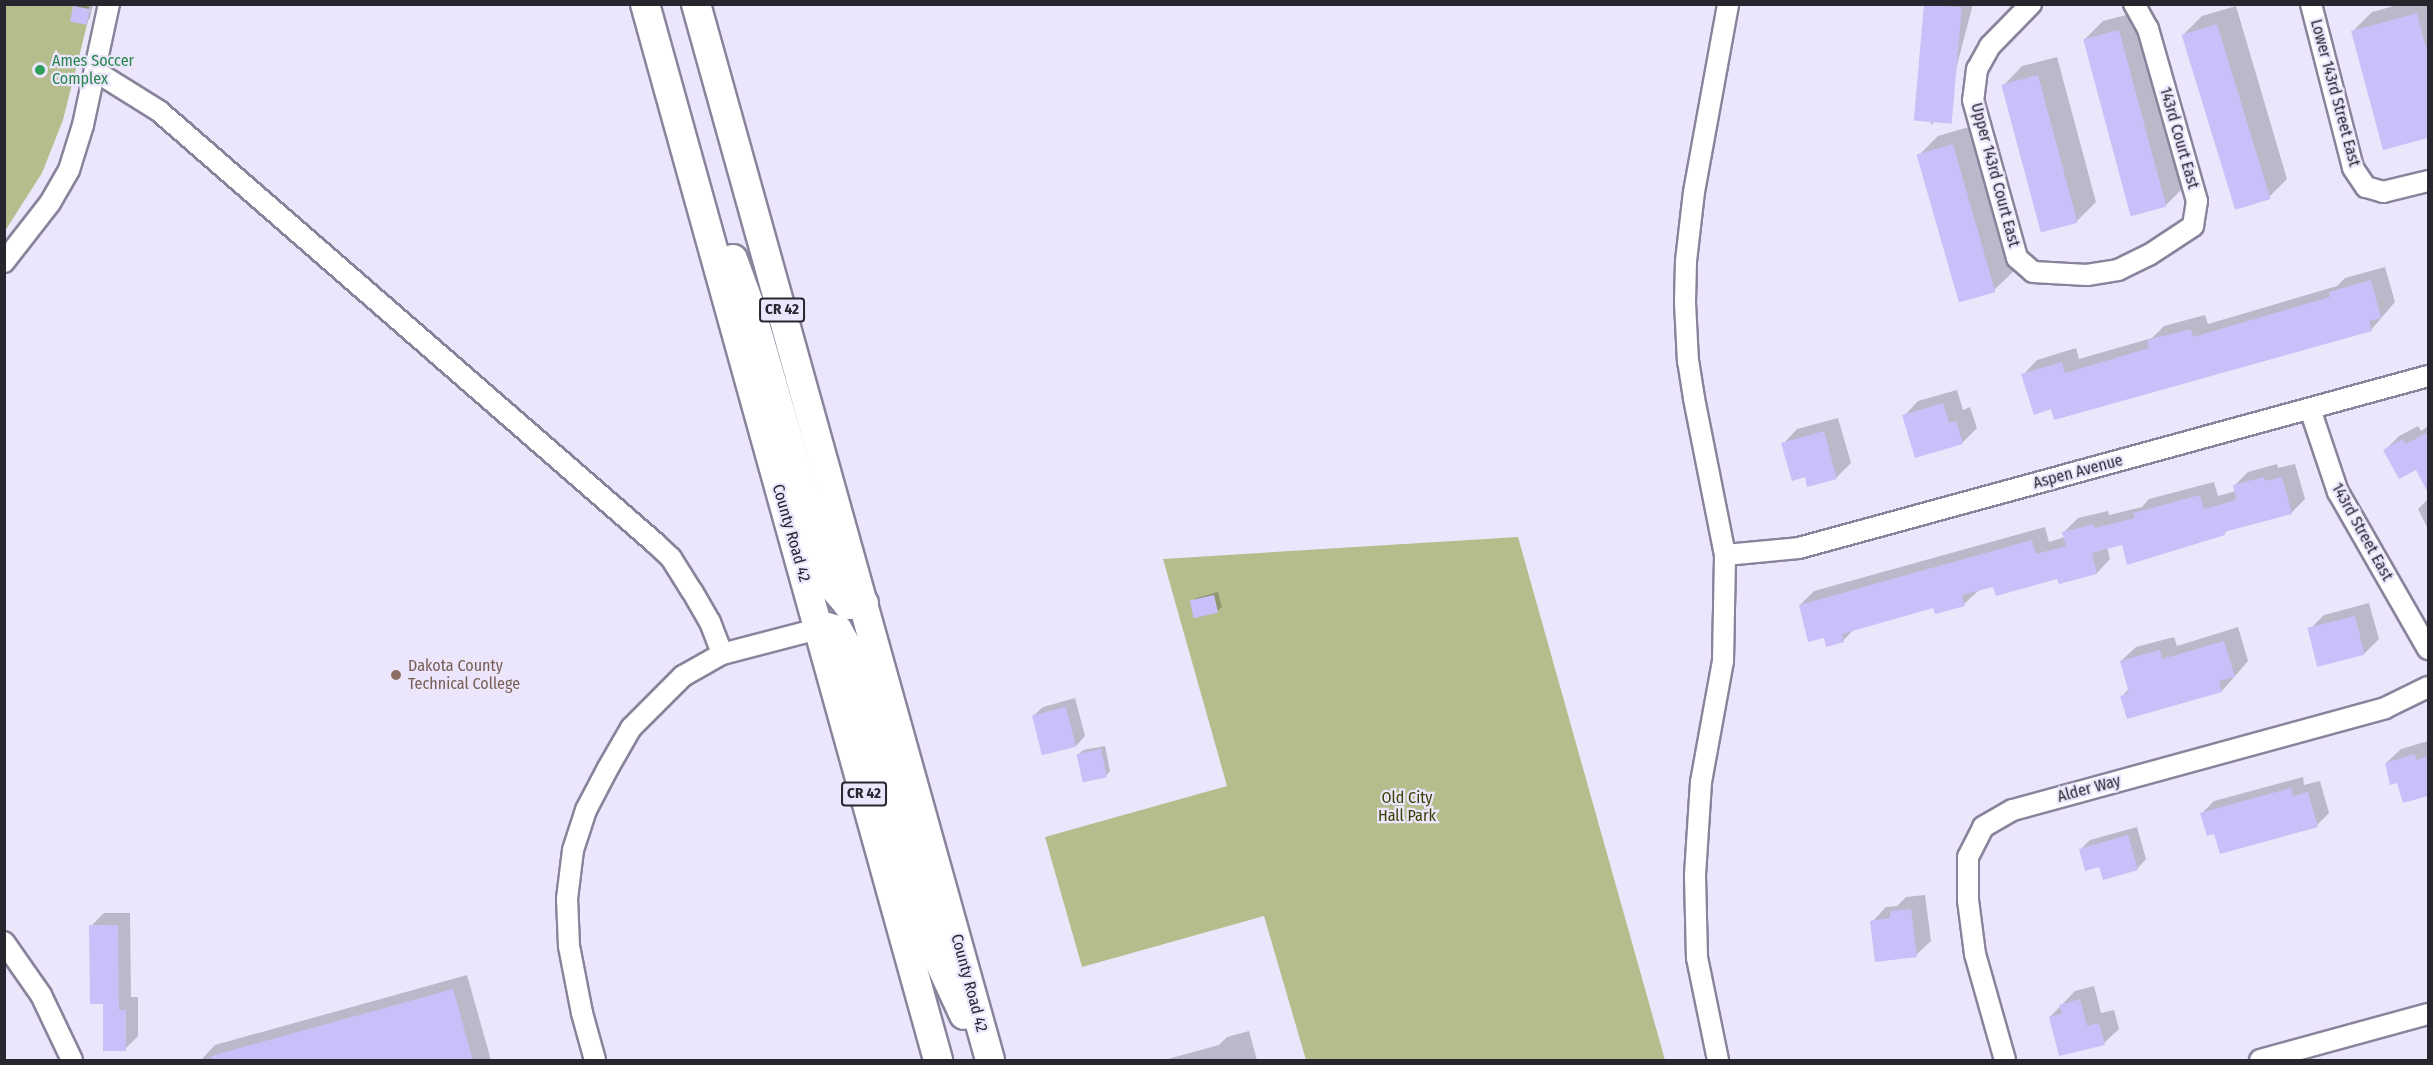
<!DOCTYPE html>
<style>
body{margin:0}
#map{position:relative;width:2433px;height:1065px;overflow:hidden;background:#ece6fc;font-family:"Fira Sans Condensed",sans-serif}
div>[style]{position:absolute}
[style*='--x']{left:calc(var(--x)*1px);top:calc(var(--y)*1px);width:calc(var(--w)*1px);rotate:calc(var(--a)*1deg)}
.green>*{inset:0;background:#b5bd8d}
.shadow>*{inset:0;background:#0003}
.building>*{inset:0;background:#cabff9;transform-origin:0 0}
.roads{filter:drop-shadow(2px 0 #8a839c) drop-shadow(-2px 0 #8a839c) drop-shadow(0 2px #8a839c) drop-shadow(0 -2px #8a839c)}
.minor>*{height:20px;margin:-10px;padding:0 10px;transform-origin:10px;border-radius:10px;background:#fff}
.highway>*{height:28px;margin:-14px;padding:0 14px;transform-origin:14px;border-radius:14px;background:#fff}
.dots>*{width:16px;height:16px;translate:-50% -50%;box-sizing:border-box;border:3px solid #ece6fc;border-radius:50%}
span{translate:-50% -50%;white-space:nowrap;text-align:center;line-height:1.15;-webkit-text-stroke:4.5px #ece6fc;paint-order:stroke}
.shield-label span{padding:2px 4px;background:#ece6fc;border:2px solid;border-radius:4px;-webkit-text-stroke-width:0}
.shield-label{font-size:15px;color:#28252f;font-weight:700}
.leisure-label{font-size:16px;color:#27864d}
.left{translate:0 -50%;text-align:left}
.street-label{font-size:16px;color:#28252f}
.education-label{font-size:16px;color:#785e54}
.park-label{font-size:16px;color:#3a4003}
.frame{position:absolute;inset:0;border:6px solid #28252f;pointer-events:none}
</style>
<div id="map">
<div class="green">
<i style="clip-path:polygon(5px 5px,89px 5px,88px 21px,63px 120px,42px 173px,5px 231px)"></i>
<i style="clip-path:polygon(1518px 537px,1665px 1060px,1306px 1060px,1264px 916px,1082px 967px,1045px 837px,1227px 786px,1163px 559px)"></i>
</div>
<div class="shadow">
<i style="clip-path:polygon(77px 4px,93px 5px,90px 18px,86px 23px,75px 7px)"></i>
<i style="clip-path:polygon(1925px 4px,1973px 4px,1945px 111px,1931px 125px)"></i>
<i style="clip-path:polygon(2401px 4px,2428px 4px,2428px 136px,2384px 148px,2353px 31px,2372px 12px)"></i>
<i style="clip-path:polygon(2236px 6px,2287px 179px,2268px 198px,2183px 35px,2202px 16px)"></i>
<i style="clip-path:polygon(2138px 12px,2185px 186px,2165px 206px,2084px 40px,2103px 21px)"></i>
<i style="clip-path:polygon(2057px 57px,2096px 202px,2077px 221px,2003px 86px,2022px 66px)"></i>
<i style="clip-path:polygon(1972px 126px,2014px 271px,1994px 290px,1919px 155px,1938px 136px)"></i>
<i style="clip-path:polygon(2385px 267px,2395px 302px,2371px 330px,2052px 408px,2023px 375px,2037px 360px,2076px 348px,2079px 359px,2152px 338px,2164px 326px,2205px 315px,2208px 324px,2337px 286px,2345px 278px)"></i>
<i style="clip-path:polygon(1957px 390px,1963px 410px,1970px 407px,1977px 428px,1962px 443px,1904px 416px,1918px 401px)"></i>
<i style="clip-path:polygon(1838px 418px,1851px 463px,1836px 478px,1806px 475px,1783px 444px,1797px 429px)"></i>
<i style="clip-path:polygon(2418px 426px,2421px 431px,2428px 426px,2428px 490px,2416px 468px,2384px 451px,2399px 436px)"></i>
<i style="clip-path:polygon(2277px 464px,2278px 468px,2295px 464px,2305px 499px,2291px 513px,2228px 529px,2224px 534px,2123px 543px,2107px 547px,2110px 559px,2097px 573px,1994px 585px,1978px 591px,1964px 604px,1934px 607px,1855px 628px,1843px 641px,1825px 636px,1800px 605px,1814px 591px,2045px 527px,2049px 542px,2065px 537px,2064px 532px,2078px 518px,2108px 511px,2109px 515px,2142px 507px,2149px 499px,2214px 482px,2218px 496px,2236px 491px,2234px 486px,2248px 472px)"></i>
<i style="clip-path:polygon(2428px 499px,2428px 529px,2418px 509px)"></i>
<i style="clip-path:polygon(1218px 592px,1222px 607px,1217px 611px,1191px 602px,1196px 598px)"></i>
<i style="clip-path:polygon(2369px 603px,2379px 639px,2365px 653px,2320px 666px,2310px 629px,2324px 615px)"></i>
<i style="clip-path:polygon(2238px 627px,2248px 661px,2222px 691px,2128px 717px,2122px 696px,2129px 689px,2121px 661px,2136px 647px,2174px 637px,2177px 646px)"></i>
<i style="clip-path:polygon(1075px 698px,1085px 736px,1076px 746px,1033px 716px,1043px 707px)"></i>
<i style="clip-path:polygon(2428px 741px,2428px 794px,2404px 801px,2398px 782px,2386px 763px,2401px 749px)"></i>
<i style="clip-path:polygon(1105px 746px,1110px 771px,1106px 776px,1078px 755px,1083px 750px)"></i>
<i style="clip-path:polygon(2303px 777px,2304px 785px,2320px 781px,2329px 813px,2317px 825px,2215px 832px,2202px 813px,2214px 801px)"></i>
<i style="clip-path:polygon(2137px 827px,2146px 859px,2137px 869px,2100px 865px,2080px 850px,2090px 840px)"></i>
<i style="clip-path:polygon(1925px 895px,1931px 941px,1916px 955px,1872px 922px,1886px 907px,1897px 906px,1906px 897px)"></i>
<i style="clip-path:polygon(104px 913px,130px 913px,131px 997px,138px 997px,138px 1036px,125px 1049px,91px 926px)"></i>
<i style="clip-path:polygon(467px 975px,491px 1060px,201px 1060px,215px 1045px)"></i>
<i style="clip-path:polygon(2094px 986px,2101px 1013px,2114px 1010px,2119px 1029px,2104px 1043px,2050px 1017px,2075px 991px)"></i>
<i style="clip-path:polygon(1249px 1031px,1257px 1060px,1164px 1060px,1219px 1045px,1227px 1037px)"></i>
</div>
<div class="building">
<i style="left:1924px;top:4px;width:38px;height:117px;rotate:5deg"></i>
<i style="left:73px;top:6px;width:17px;height:16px;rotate:10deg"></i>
<i style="clip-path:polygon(2417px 13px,2428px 56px,2428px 138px,2383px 150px,2351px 31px)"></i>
<i style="left:2217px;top:24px;width:183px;height:37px;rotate:73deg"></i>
<i style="left:2119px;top:30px;width:183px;height:37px;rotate:75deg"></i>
<i style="left:2038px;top:75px;width:153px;height:38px;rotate:75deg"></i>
<i style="left:1953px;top:144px;width:154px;height:38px;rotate:74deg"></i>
<i style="clip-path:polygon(2371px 280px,2381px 318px,2369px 321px,2372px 331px,2054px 420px,2051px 409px,2034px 415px,2021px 374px,2062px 362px,2065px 373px,2149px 348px,2147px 340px,2191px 329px,2193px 337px,2330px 297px,2329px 292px)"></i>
<i style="clip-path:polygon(1943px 403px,1949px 423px,1956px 421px,1963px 444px,1915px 458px,1902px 415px)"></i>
<i style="clip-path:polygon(1824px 431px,1837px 479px,1807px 487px,1805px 477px,1792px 481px,1781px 443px)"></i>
<i style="clip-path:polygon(2428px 432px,2428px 493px,2416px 470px,2399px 479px,2383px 450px,2403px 439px,2406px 444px)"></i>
<i style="clip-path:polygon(2264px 477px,2265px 481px,2282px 477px,2292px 514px,2224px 532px,2225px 535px,2127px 565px,2122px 545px,2092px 553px,2097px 574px,2059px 584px,2057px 579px,1996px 596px,1993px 587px,1962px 595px,1965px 606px,1935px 614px,1933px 608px,1842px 634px,1844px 642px,1826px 647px,1824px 638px,1808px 642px,1799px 605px,2032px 540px,2036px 554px,2066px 546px,2062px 532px,2094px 524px,2095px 528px,2135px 518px,2133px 513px,2200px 495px,2204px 509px,2236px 500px,2233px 485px)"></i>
<i style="left:1214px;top:595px;width:18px;height:25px;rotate:77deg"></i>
<i style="left:2355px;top:616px;width:40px;height:49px;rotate:76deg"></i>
<i style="clip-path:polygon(2224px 641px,2235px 677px,2219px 681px,2222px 692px,2127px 719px,2120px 696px,2129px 693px,2120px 661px,2160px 650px,2162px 659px)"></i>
<i style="left:1066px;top:707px;width:41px;height:35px;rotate:76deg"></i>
<i style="left:1101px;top:749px;width:29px;height:25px;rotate:78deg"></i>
<i style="clip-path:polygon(2415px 754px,2416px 760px,2428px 756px,2428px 796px,2403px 803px,2397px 783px,2390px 785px,2385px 763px)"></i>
<i style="clip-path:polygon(2291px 788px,2293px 796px,2308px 792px,2318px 827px,2220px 854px,2214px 834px,2207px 836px,2200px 813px)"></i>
<i style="clip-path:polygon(2128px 835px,2138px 870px,2103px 880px,2099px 867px,2085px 871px,2079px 849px)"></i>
<i style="clip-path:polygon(1911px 909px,1917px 957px,1875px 962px,1870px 921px,1890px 918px,1890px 911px)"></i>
<i style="clip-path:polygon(89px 925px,118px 925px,119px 1010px,126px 1010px,126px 1051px,103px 1051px,103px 1004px,90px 1004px)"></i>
<i style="clip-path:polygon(453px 989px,473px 1060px,212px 1060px,211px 1056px)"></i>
<i style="clip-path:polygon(2080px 999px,2087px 1026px,2099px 1023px,2105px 1045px,2059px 1056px,2049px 1017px,2062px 1013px,2059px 1005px)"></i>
</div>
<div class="roads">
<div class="minor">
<i style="--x:2031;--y:4;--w:59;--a:134.3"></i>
<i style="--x:1990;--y:46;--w:26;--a:119"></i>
<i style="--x:1977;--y:69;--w:31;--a:97"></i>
<i style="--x:1973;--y:100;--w:164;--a:74.4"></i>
<i style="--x:2017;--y:258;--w:21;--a:41"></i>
<i style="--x:2033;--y:272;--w:54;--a:3.2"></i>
<i style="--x:2087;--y:275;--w:31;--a:-9"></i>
<i style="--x:2118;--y:270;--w:34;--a:-26"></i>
<i style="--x:2149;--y:255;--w:53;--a:-33.4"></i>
<i style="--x:2193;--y:226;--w:25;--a:-81"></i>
<i style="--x:2197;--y:201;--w:179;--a:-105.9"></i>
<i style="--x:2148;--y:29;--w:29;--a:-119"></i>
<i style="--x:2311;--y:4;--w:169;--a:75.6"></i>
<i style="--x:2353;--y:168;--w:23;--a:56"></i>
<i style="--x:2366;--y:187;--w:18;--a:16"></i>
<i style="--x:2383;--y:192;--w:46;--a:-13.7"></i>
<i style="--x:95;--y:71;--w:75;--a:32"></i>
<i style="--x:159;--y:111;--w:658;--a:41.05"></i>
<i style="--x:655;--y:543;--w:22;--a:43"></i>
<i style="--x:671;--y:558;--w:39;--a:58"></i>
<i style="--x:692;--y:591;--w:36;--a:60"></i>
<i style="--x:710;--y:622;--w:34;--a:69"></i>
<i style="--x:4;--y:262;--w:75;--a:-52.1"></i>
<i style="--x:50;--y:203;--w:38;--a:-60"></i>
<i style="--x:69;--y:170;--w:47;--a:-72.7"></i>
<i style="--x:83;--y:125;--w:124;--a:-77.9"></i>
<i style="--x:2310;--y:409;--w:88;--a:71.4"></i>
<i style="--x:2338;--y:492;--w:181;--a:60.2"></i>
<i style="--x:1725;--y:555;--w:74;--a:-5.4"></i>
<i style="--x:1799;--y:548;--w:652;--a:-15.29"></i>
<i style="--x:4;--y:942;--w:65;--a:55.1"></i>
<i style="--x:41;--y:995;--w:72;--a:64.5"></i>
<i style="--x:595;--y:1060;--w:49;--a:-105.5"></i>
<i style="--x:582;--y:1013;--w:68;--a:-101"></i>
<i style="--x:569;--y:946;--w:47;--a:-92.4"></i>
<i style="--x:567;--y:899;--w:49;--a:-83"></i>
<i style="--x:573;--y:850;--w:42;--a:-72"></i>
<i style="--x:586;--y:810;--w:47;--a:-62.4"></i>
<i style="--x:608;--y:768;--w:46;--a:-60.1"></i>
<i style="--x:631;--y:728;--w:74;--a:-45"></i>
<i style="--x:683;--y:676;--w:45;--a:-29.4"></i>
<i style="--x:722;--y:654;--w:99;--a:-14.6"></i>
<i style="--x:1718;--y:1060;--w:104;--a:-101.6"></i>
<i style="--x:1697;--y:958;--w:83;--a:-91.4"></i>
<i style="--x:1695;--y:875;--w:93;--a:-86.3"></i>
<i style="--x:1701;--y:782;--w:123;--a:-79.7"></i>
<i style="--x:1723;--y:661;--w:106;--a:-88.9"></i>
<i style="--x:1725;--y:555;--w:160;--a:-101.2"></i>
<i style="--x:1694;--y:398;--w:36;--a:-99"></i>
<i style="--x:1688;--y:362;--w:60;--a:-92.9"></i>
<i style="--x:1685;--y:302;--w:41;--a:-88.6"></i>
<i style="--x:1686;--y:261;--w:69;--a:-83.4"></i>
<i style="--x:1694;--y:192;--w:191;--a:-79.7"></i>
<i style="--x:2005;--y:1060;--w:110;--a:-105.8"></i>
<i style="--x:1975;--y:954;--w:54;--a:-97.4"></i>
<i style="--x:1968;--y:900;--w:43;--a:-90"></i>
<i style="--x:1968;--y:857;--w:34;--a:-63"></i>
<i style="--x:1983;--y:827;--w:34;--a:-30"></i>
<i style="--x:2013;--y:810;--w:386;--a:-15.3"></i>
<i style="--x:2385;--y:708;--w:48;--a:-26"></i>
<i style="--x:2260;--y:1060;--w:174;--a:-15.3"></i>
</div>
<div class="highway">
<i style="--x:645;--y:4;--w:1096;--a:74.49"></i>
<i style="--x:696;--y:4;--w:1096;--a:74.44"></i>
<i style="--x:733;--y:259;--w:47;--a:70"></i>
<i style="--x:749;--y:303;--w:277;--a:73.9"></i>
<i style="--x:826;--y:569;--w:19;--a:69"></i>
<i style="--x:833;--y:587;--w:23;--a:50"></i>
<i style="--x:848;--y:605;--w:16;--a:-7"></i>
<i style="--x:818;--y:629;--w:9;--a:-13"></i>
<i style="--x:827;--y:627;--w:11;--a:15"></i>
<i style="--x:838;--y:630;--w:18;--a:61"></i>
<i style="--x:847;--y:646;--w:322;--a:73.9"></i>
<i style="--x:936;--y:955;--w:66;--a:65"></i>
</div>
</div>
<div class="dots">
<i style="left:40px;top:70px;background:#2e9e5b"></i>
<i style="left:396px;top:675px;background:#8d6e63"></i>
</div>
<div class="shield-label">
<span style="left:782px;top:310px">CR 42</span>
<span style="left:864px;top:794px">CR 42</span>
</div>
<div class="leisure-label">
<span class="left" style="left:52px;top:70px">Ames Soccer<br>Complex</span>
</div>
<div class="street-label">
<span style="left:2335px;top:93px;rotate:75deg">Lower 143rd Street East</span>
<span style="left:2179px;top:138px;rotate:74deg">143rd Court East</span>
<span style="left:1995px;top:175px;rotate:75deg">Upper 143rd Court East</span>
<span style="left:2078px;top:472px;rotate:-15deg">Aspen Avenue</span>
<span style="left:2362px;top:532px;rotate:61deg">143rd Street East</span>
<span style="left:791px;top:533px;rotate:74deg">County Road 42</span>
<span style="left:2089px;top:789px;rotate:-15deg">Alder Way</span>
<span style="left:969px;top:983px;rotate:75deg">County Road 42</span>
</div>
<div class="education-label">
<span class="left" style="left:408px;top:675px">Dakota County<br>Technical College</span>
</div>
<div class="park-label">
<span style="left:1407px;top:807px">Old City<br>Hall Park</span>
</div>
<div class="frame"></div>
</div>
